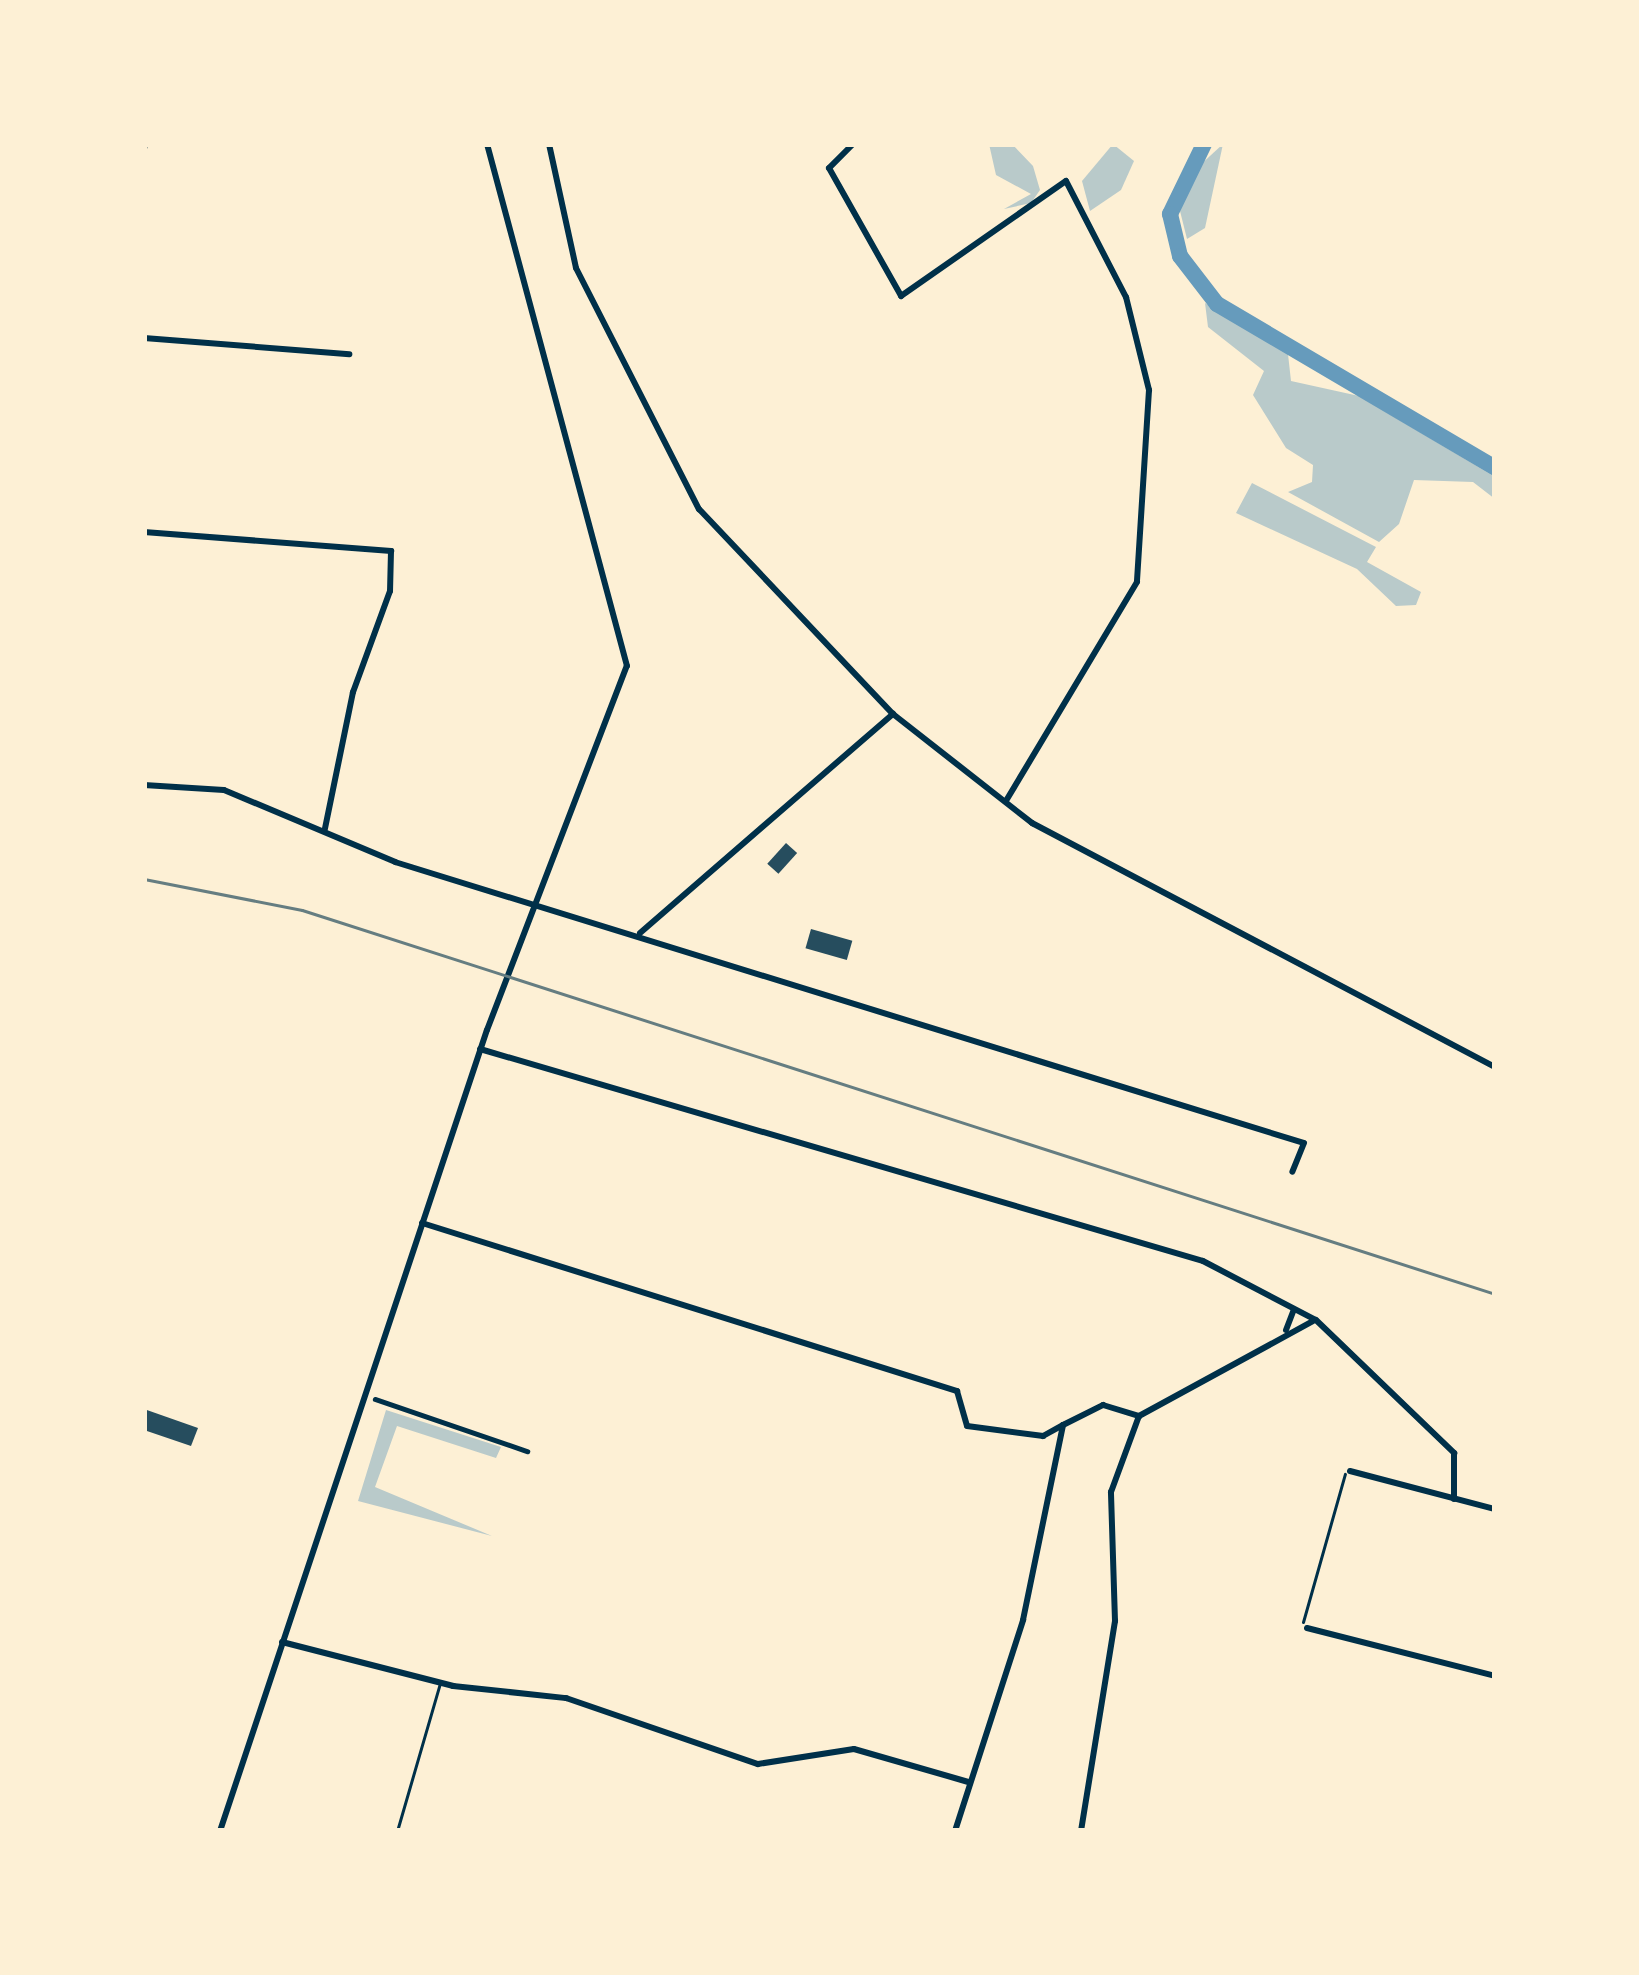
<!DOCTYPE html>
<style>
body{margin:0}
#map{position:relative;width:1639px;height:1975px;overflow:hidden;background:#fdf0d5;font-family:"Alegreya Sans",sans-serif}
div>[style]{position:absolute}
[style*='--x']{left:calc(var(--x)*1px);top:calc(var(--y)*1px);width:calc(var(--w)*1px);rotate:calc(var(--a)*1deg)}
.green>*{inset:0;background:#b9caca}
.river>*{height:16px;margin:-8px;padding:0 8px;transform-origin:8px;border-radius:8px;background:#669bbc}
.building>*{inset:0;background:#264d5e;transform-origin:0 0}
.path>*{height:3px;margin:-1.5px;padding:0 1.5px;transform-origin:1.5px;border-radius:1.5px;background:#003049}
.service>*{height:3px;margin:-1.5px;padding:0 1.5px;transform-origin:1.5px;border-radius:1.5px;background:#003049}
.pedestrian>*{height:4.5px;margin:-2.25px;padding:0 2.25px;transform-origin:2.25px;border-radius:2.25px;background:#003049}
.minor>*{height:6px;margin:-3px;padding:0 3px;transform-origin:3px;border-radius:3px;background:#003049}
.rail>*{height:3px;margin:-1.5px;padding:0 1.5px;transform-origin:1.5px;border-radius:1.5px;background:#657d81}
span{translate:-50% -50%;white-space:nowrap;text-align:center;line-height:1.15;-webkit-text-stroke:10px #fdf0d5;paint-order:stroke}
.frame{position:absolute;inset:0;border:147px solid #fdf0d5;pointer-events:none}
</style>
<div id="map">
<div class="green">
<i style="clip-path:polygon(989px 144px,1012px 144px,1033px 166px,1040px 190px,1031px 203px,1004px 209px,1031px 194px,996px 175px)"></i>
<i style="clip-path:polygon(1113px 144px,1134px 161px,1121px 190px,1090px 211px,1082px 181px)"></i>
<i style="clip-path:polygon(1223px 144px,1205px 228px,1187px 239px,1180px 211px,1198px 167px)"></i>
<i style="clip-path:polygon(1205px 303px,1288px 354px,1291px 381px,1359px 396px,1495px 477px,1495px 499px,1473px 482px,1414px 480px,1399px 524px,1379px 542px,1288px 492px,1312px 482px,1313px 465px,1286px 448px,1253px 395px,1264px 371px,1208px 327px)"></i>
<i style="clip-path:polygon(1252px 483px,1376px 547px,1367px 562px,1421px 592px,1416px 605px,1396px 606px,1357px 569px,1236px 513px)"></i>
<i style="clip-path:polygon(386px 1410px,501px 1447px,496px 1458px,397px 1426px,375px 1487px,492px 1536px,358px 1501px)"></i>
</div>
<div class="river">
<i style="--x:1204;--y:144;--w:78;--a:115.9"></i>
<i style="--x:1170;--y:214;--w:43;--a:76.6"></i>
<i style="--x:1180;--y:256;--w:61;--a:52.4"></i>
<i style="--x:1217;--y:304;--w:323;--a:30.5"></i>
</div>
<div class="building">
<i style="left:786px;top:843px;width:15px;height:28px;rotate:42deg"></i>
<i style="left:811px;top:929px;width:43px;height:20px;rotate:16deg"></i>
<i style="clip-path:polygon(144px 1409px,198px 1428px,191px 1446px,144px 1430px)"></i>
</div>
<div class="path">
<i style="--x:1303;--y:1622;--w:154;--a:-74.2"></i>
</div>
<div class="service">
<i style="--x:397;--y:1831;--w:154;--a:-73.8"></i>
</div>
<div class="pedestrian">
<i style="--x:375;--y:1399;--w:161;--a:18.9"></i>
</div>
<div class="minor">
<i style="--x:549;--y:144;--w:127;--a:77.7"></i>
<i style="--x:576;--y:268;--w:271;--a:63"></i>
<i style="--x:699;--y:509;--w:282;--a:46.6"></i>
<i style="--x:893;--y:714;--w:177;--a:38.1"></i>
<i style="--x:1032;--y:823;--w:523;--a:27.79"></i>
<i style="--x:853;--y:144;--w:34;--a:135"></i>
<i style="--x:829;--y:168;--w:147;--a:60.6"></i>
<i style="--x:901;--y:296;--w:201;--a:-34.9"></i>
<i style="--x:1066;--y:181;--w:131;--a:62.7"></i>
<i style="--x:1126;--y:297;--w:96;--a:76.1"></i>
<i style="--x:1149;--y:390;--w:192;--a:93.6"></i>
<i style="--x:1137;--y:582;--w:255;--a:120.9"></i>
<i style="--x:144;--y:149;--w:5;--a:-79"></i>
<i style="--x:144;--y:338;--w:206;--a:4.5"></i>
<i style="--x:144;--y:532;--w:248;--a:4.4"></i>
<i style="--x:391;--y:551;--w:40;--a:91.4"></i>
<i style="--x:390;--y:591;--w:108;--a:110.1"></i>
<i style="--x:353;--y:692;--w:140;--a:101.6"></i>
<i style="--x:144;--y:785;--w:80;--a:3.6"></i>
<i style="--x:224;--y:790;--w:186;--a:22.8"></i>
<i style="--x:395;--y:862;--w:951;--a:17.18"></i>
<i style="--x:1304;--y:1143;--w:31;--a:112"></i>
<i style="--x:640;--y:933;--w:335;--a:-40.9"></i>
<i style="--x:480;--y:1049;--w:753;--a:16.34"></i>
<i style="--x:1203;--y:1261;--w:127;--a:27.6"></i>
<i style="--x:1316;--y:1320;--w:192;--a:43.9"></i>
<i style="--x:1454;--y:1453;--w:46;--a:90"></i>
<i style="--x:422;--y:1223;--w:561;--a:17.43"></i>
<i style="--x:957;--y:1391;--w:36;--a:74"></i>
<i style="--x:967;--y:1426;--w:77;--a:7.5"></i>
<i style="--x:1043;--y:1436;--w:23;--a:-29"></i>
<i style="--x:1286;--y:1330;--w:22;--a:-69"></i>
<i style="--x:1350;--y:1471;--w:150;--a:14.7"></i>
<i style="--x:1307;--y:1628;--w:194;--a:14.3"></i>
<i style="--x:282;--y:1642;--w:177;--a:14.4"></i>
<i style="--x:453;--y:1686;--w:114;--a:6.1"></i>
<i style="--x:566;--y:1698;--w:203;--a:19"></i>
<i style="--x:758;--y:1764;--w:97;--a:-8.9"></i>
<i style="--x:854;--y:1749;--w:119;--a:16.1"></i>
<i style="--x:220;--y:1831;--w:844;--a:-71.57"></i>
<i style="--x:487;--y:1030;--w:390;--a:-69"></i>
<i style="--x:627;--y:666;--w:540;--a:-105.01"></i>
<i style="--x:955;--y:1831;--w:222;--a:-72.1"></i>
<i style="--x:1023;--y:1620;--w:199;--a:-78.4"></i>
<i style="--x:1063;--y:1425;--w:45;--a:-26.6"></i>
<i style="--x:1103;--y:1405;--w:38;--a:17"></i>
<i style="--x:1081;--y:1831;--w:213;--a:-80.8"></i>
<i style="--x:1115;--y:1621;--w:129;--a:-91.8"></i>
<i style="--x:1111;--y:1492;--w:81;--a:-69.8"></i>
<i style="--x:1139;--y:1416;--w:198;--a:-28.6"></i>
</div>
<div class="rail">
<i style="--x:144;--y:879;--w:161;--a:11.1"></i>
<i style="--x:302;--y:910;--w:1253;--a:17.84"></i>
</div>
<div class="frame"></div>
</div>
